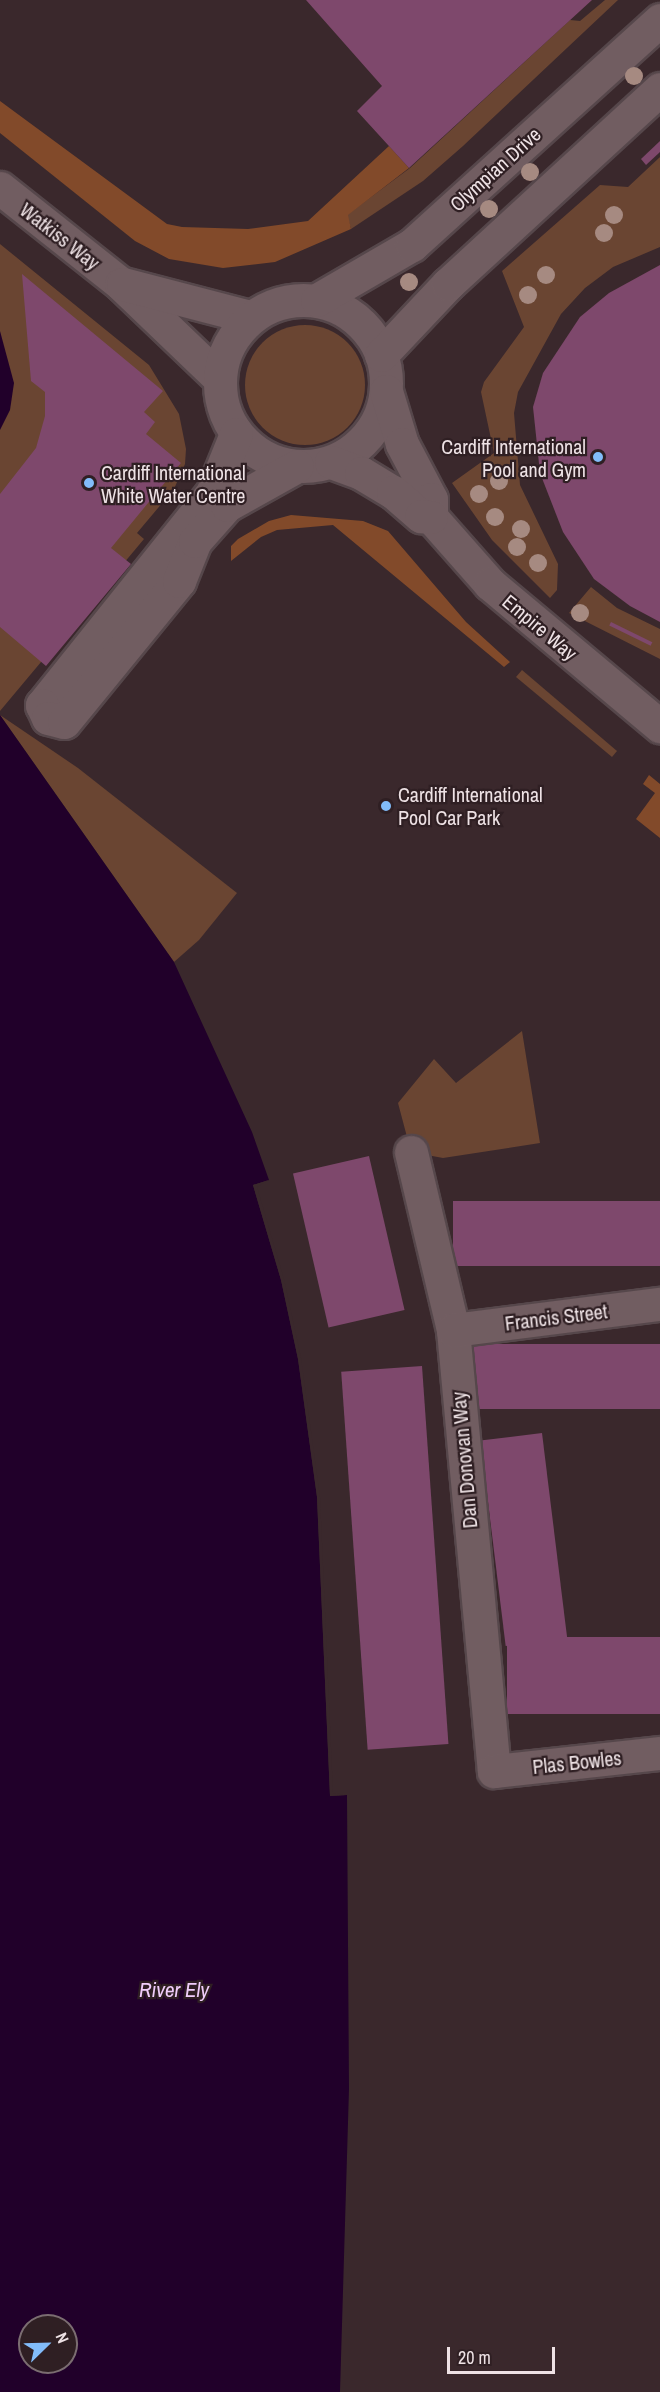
<!DOCTYPE html>
<style>
body{margin:0}
#map{position:relative;width:660px;height:2392px;overflow:hidden;background:#3a282c;font-family:"Archivo Narrow",sans-serif}
div>[style]{position:absolute}
[style*='--x']{left:calc(var(--x)*1px);top:calc(var(--y)*1px);width:calc(var(--w)*1px);rotate:calc(var(--a)*1deg)}
.green>*{inset:0;background:#6a4532}
.round{border-radius:50%}
.forest>*{inset:0;background:#824a2a}
.water>*{inset:0;background:#21002a}
.pier>*{inset:0;background:#3a282c}
.building>*{inset:0;background:#7e486c;transform-origin:0 0}
.roads{filter:drop-shadow(2px 0 #56474b) drop-shadow(-2px 0 #56474b) drop-shadow(0 2px #56474b) drop-shadow(0 -2px #56474b)}
.minor>*{height:33px;margin:-16.5px;padding:0 16.5px;transform-origin:16.5px;border-radius:16.5px;background:#715d61}
.minor>.ring{margin:-16.5px;padding:0;box-sizing:content-box;background:none;border:33px solid #715d61;border-radius:50%}
.trees>*{width:18px;height:18px;margin:-9px;border-radius:50%;background:#a68a81}
.dots>*{width:16px;height:16px;translate:-50% -50%;box-sizing:border-box;border:3px solid #2f1f23;border-radius:50%}
span{translate:-50% -50%;white-space:nowrap;text-align:center;line-height:1.15;-webkit-text-stroke:4.5px #2f1f23;paint-order:stroke}
.street-label{font-size:20px;color:#eee2e5}
.poi-label{font-size:20px;color:#eee2e5}
.right{translate:-100% -50%;text-align:right}
.left{translate:0 -50%;text-align:left}
.water-label{font-size:21px;color:#f0cdfa;font-style:italic}
.north{position:absolute;left:18px;top:2314px;width:60px;height:60px;box-sizing:border-box;background:#2f1f23;border:2px solid #7b6d71;border-radius:50%;rotate:67deg;font-size:16px;font-weight:700;line-height:24px;text-align:center;color:#eee2e5}
.north::after{content:'';display:block;margin:auto;width:21px;height:27px;background:#82bcfa;clip-path:polygon(50% 0,100% 100%,50% 72%,0 100%)}
.scale{position:absolute;left:447px;top:2347px;width:108px;height:27px;box-sizing:border-box;border:3px solid #eee2e5;border-top:0;padding-left:8px;font-size:18px;line-height:21px;white-space:nowrap;color:#eee2e5;-webkit-text-stroke:4px #2f1f23;paint-order:stroke}
</style>
<div id="map">
<div class="green">
<i style="clip-path:polygon(605px 0,618px 0,463px 146px,423px 181px,351px 229px,347px 215px,410px 168px,570px 20px,580px 21px)"></i>
<i style="clip-path:polygon(660px 157px,660px 247px,613px 267px,585px 288px,561px 314px,518px 392px,514px 413px,520px 485px,558px 564px,557px 590px,550px 598px,492px 540px,452px 483px,494px 453px,481px 392px,484px 382px,524px 327px,502px 271px,600px 185px,628px 187px)"></i>
<i style="clip-path:polygon(0 244px,149px 365px,179px 414px,186px 449px,185px 464px,174px 489px,137px 533px,144px 539px,0 711px)"></i>
<i class="round" style="left:245px;top:325px;width:120px;height:120px"></i>
<i style="clip-path:polygon(591px 587px,617px 608px,660px 629px,660px 659px,569px 613px)"></i>
<i style="clip-path:polygon(522px 670px,617px 751px,612px 757px,516px 677px)"></i>
<i style="clip-path:polygon(0 715px,78px 768px,237px 893px,199px 940px,174px 962px)"></i>
<i style="clip-path:polygon(522px 1031px,540px 1143px,443px 1158px,411px 1152px,398px 1103px,434px 1059px,456px 1083px)"></i>
</div>
<div class="forest">
<i style="clip-path:polygon(0 101px,167px 224px,182px 227px,248px 229px,308px 221px,389px 146px,409px 168px,348px 215px,351px 229px,275px 262px,223px 268px,169px 259px,135px 241px,0 133px)"></i>
<i style="clip-path:polygon(291px 515px,363px 521px,388px 531px,466px 622px,510px 662px,504px 667px,333px 525px,277px 530px,261px 537px,231px 561px,231px 546px,238px 539px,269px 521px)"></i>
<i style="clip-path:polygon(649px 775px,660px 784px,660px 838px,636px 819px,655px 793px,643px 784px)"></i>
</div>
<div class="water">
<i style="clip-path:polygon(0 331px,14px 383px,10px 410px,0 430px)"></i>
<i style="clip-path:polygon(evenodd,0 715px,174px 962px,252px 1132px,269px 1180px,253px 1185px,281px 1280px,298px 1359px,317px 1497px,330px 1796px,347px 1795px,349px 2089px,340px 2392px,0 2392px,0 715px,30px 2326px,66px 2326px,66px 2362px,30px 2362px,30px 2326px)"></i>
</div>
<div class="pier">
<i style="clip-path:polygon(269px 1180px,257px 1187px,284px 1279px,301px 1358px,320px 1497px,333px 1793px,347px 1795px,330px 1796px,317px 1497px,298px 1359px,281px 1280px,253px 1185px)"></i>
</div>
<div class="building">
<i style="clip-path:polygon(306px 0,592px 0,409px 168px,357px 111px,382px 86px)"></i>
<i style="clip-path:polygon(660px 141px,660px 152px,646px 165px,641px 159px)"></i>
<i style="clip-path:polygon(660px 265px,660px 622px,630px 606px,594px 579px,563px 532px,540px 473px,533px 407px,543px 373px,580px 317px,609px 293px)"></i>
<i style="clip-path:polygon(22px 274px,163px 391px,144px 412px,155px 422px,146px 434px,181px 463px,111px 548px,131px 564px,46px 666px,0 627px,0 494px,36px 448px,45px 416px,45px 392px,31px 381px)"></i>
<i style="left:611px;top:622px;width:46px;height:4px;rotate:26deg"></i>
<i style="left:369px;top:1156px;width:158px;height:78px;rotate:77deg"></i>
<i style="left:660px;top:1201px;width:65px;height:207px;rotate:90deg"></i>
<i style="left:660px;top:1344px;width:65px;height:190px;rotate:90deg"></i>
<i style="left:422px;top:1366px;width:379px;height:81px;rotate:86deg"></i>
<i style="left:542px;top:1433px;width:207px;height:62px;rotate:83deg"></i>
<i style="left:660px;top:1637px;width:77px;height:153px;rotate:90deg"></i>
</div>
<div class="roads">
<div class="minor">
<i style="--x:0;--y:188;--w:154;--a:38.4"></i>
<i style="--x:121;--y:284;--w:136;--a:43.8"></i>
<i style="--x:123;--y:284;--w:131;--a:14.6"></i>
<i class="ring" style="left:220px;top:300px;width:133px;height:133px"></i>
<i style="--x:317;--y:300;--w:110;--a:-30.1"></i>
<i style="--x:412;--y:245;--w:335;--a:-42.2"></i>
<i style="--x:381;--y:355;--w:98;--a:-46.7"></i>
<i style="--x:448;--y:284;--w:288;--a:-42.6"></i>
<i style="--x:386;--y:391;--w:55;--a:73.2"></i>
<i style="--x:402;--y:444;--w:62;--a:62.2"></i>
<i style="--x:431;--y:499;--w:18;--a:90"></i>
<i style="--x:431;--y:517;--w:89;--a:48.6"></i>
<i style="--x:490;--y:584;--w:222;--a:39.9"></i>
<i style="--x:236;--y:434;--w:64;--a:112.1"></i>
<i style="--x:212;--y:493;--w:272;--a:128.7"></i>
<i style="--x:42;--y:705;--w:14;--a:65"></i>
<i style="--x:48;--y:718;--w:16;--a:14"></i>
<i style="--x:64;--y:722;--w:182;--a:-50.8"></i>
<i style="--x:179;--y:581;--w:43;--a:-68.2"></i>
<i style="--x:195;--y:541;--w:48;--a:-48.4"></i>
<i style="--x:227;--y:505;--w:80;--a:-29.1"></i>
<i style="--x:331;--y:462;--w:32;--a:20"></i>
<i style="--x:361;--y:473;--w:37;--a:31"></i>
<i style="--x:393;--y:492;--w:37;--a:41"></i>
<i style="--x:421;--y:516;--w:10;--a:6"></i>
<i style="--x:411;--y:1152;--w:183;--a:76.7"></i>
<i style="--x:453;--y:1330;--w:443;--a:84.7"></i>
<i style="--x:494;--y:1771;--w:167;--a:-6.2"></i>
<i style="--x:453;--y:1330;--w:209;--a:-7.2"></i>
</div>
</div>
<div class="trees">
<i style="left:634px;top:76px"></i>
<i style="left:530px;top:172px"></i>
<i style="left:489px;top:209px"></i>
<i style="left:614px;top:215px"></i>
<i style="left:604px;top:233px"></i>
<i style="left:546px;top:275px"></i>
<i style="left:409px;top:282px"></i>
<i style="left:528px;top:295px"></i>
<i style="left:499px;top:481px"></i>
<i style="left:479px;top:494px"></i>
<i style="left:495px;top:517px"></i>
<i style="left:521px;top:529px"></i>
<i style="left:517px;top:547px"></i>
<i style="left:538px;top:563px"></i>
<i style="left:580px;top:613px"></i>
</div>
<div class="dots">
<i style="left:598px;top:457px;background:#82bcfa"></i>
<i style="left:89px;top:483px;background:#82bcfa"></i>
<i style="left:386px;top:806px;background:#82bcfa"></i>
</div>
<div class="street-label">
<span style="left:495px;top:169px;rotate:-42deg">Olympian Drive</span>
<span style="left:60px;top:236px;rotate:38deg">Watkiss Way</span>
<span style="left:540px;top:627px;rotate:40deg">Empire Way</span>
<span style="left:556px;top:1317px;rotate:-7deg">Francis Street</span>
<span style="left:464px;top:1460px;rotate:-95deg">Dan Donovan Way</span>
<span style="left:577px;top:1762px;rotate:-6deg">Plas Bowles</span>
</div>
<div class="poi-label">
<span class="right" style="left:586px;top:458px">Cardiff International<br>Pool and Gym</span>
<span class="left" style="left:101px;top:484px">Cardiff International<br>White Water Centre</span>
<span class="left" style="left:398px;top:806px">Cardiff International<br>Pool Car Park</span>
</div>
<div class="water-label">
<span style="left:174px;top:1990px">River Ely</span>
</div>
<div class="north">N</div>
<div class="scale">20 m</div>
</div>
